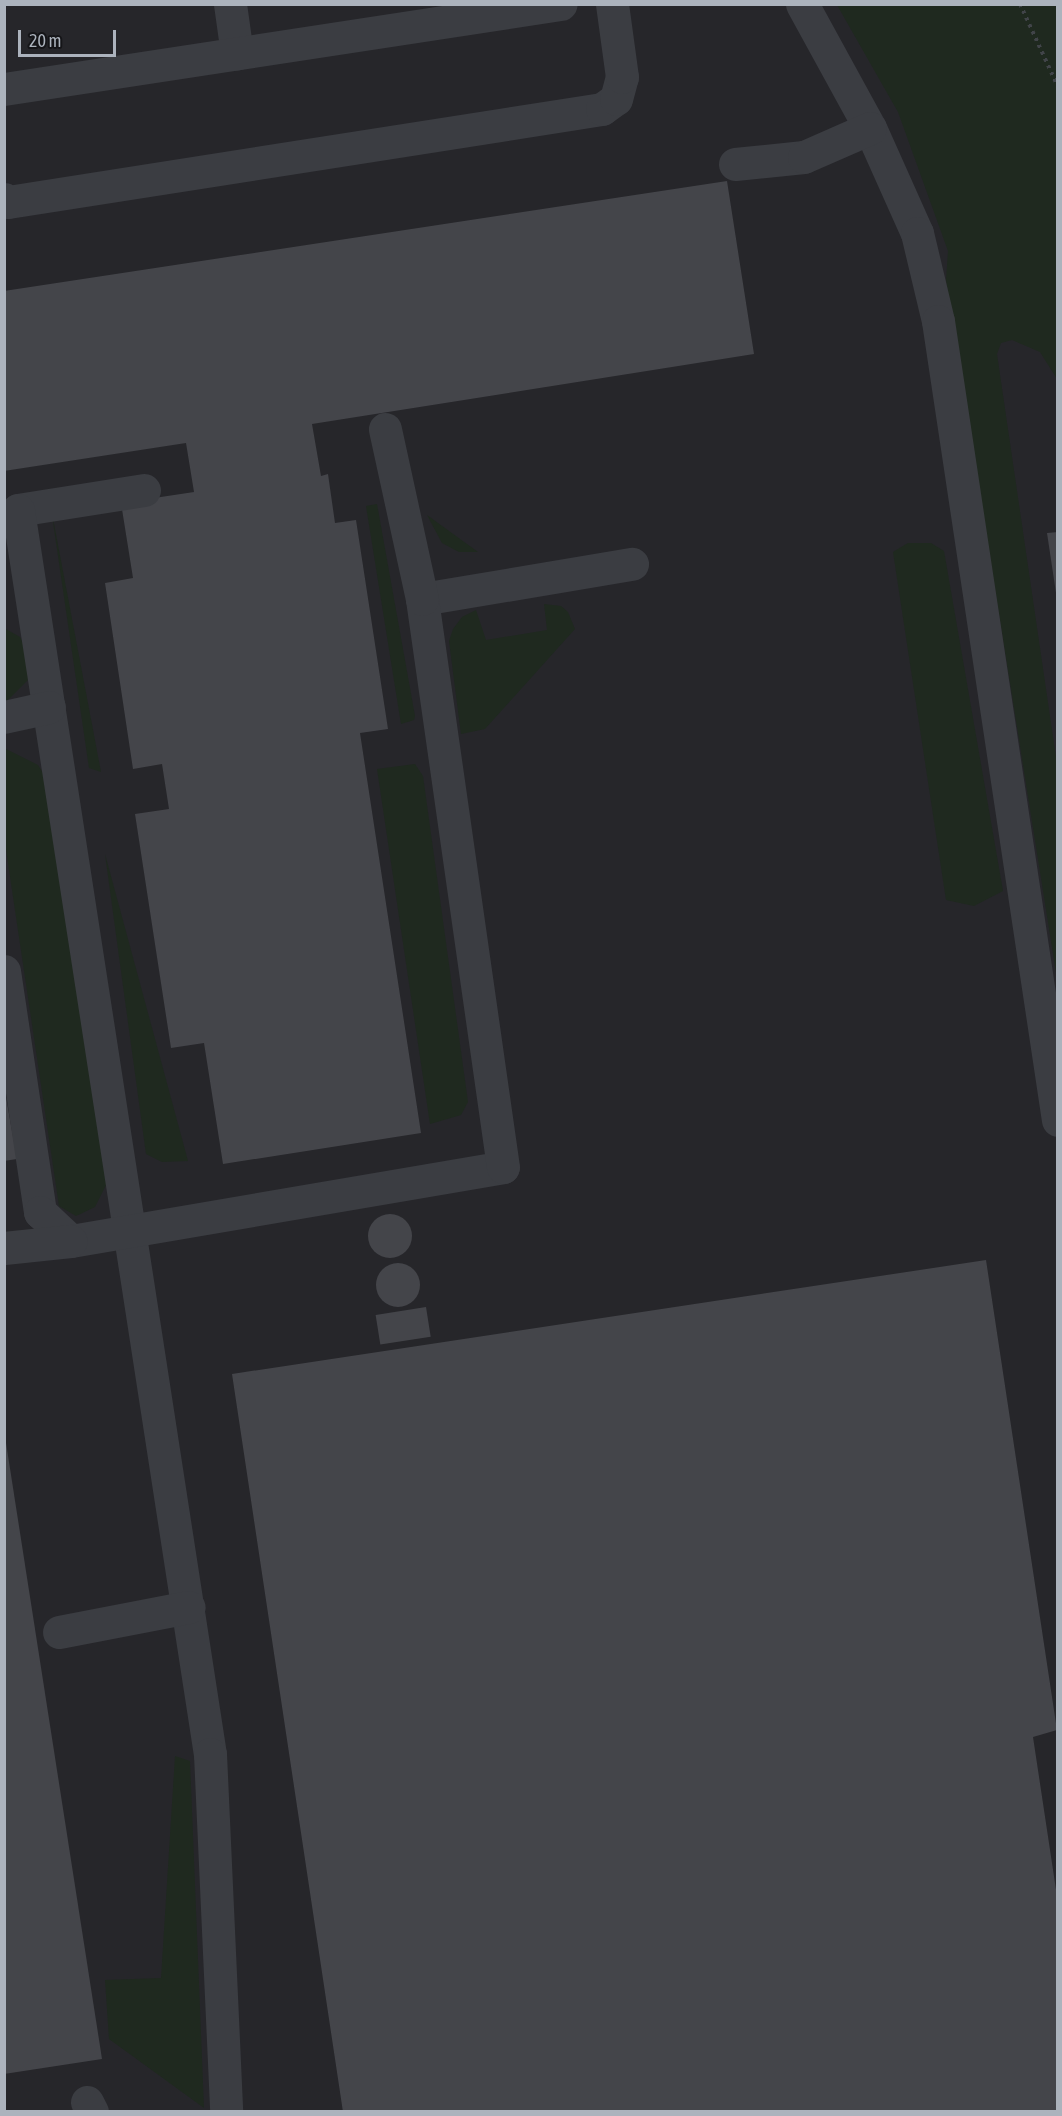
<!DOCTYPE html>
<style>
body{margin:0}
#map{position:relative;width:1062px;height:2116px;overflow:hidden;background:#1a1a1d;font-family:"Asap Condensed",sans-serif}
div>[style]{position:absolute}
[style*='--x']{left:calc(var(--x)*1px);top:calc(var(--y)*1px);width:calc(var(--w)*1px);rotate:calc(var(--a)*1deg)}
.built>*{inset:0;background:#26262a}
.green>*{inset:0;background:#1f291f}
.building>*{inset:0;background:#44454a;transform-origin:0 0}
.round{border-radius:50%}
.path>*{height:4px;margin-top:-2px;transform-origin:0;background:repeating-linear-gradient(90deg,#414449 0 3px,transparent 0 7.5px)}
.minor>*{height:33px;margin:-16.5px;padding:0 16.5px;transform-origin:16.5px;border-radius:16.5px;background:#3b3d42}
span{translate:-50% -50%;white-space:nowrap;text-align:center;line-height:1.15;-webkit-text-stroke:6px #151518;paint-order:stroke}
.frame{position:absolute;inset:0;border:6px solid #acb3bd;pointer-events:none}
.scale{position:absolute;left:18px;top:30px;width:98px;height:27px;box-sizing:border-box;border:3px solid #acb3bd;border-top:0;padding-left:8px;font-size:18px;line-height:21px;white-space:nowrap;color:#acb3bd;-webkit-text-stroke:4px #151518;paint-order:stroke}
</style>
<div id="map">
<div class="built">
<i style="clip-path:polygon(5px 5px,848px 5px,1057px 297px,1057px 2111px,5px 2112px)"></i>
</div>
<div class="green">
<i style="clip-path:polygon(837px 5px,1057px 5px,1057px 379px,1040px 352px,1012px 340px,1001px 343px,997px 354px,1057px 764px,1057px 979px,946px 280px,948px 251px,898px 112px)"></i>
<i style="clip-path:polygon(377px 504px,415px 716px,414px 720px,401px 724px,366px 506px)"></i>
<i style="clip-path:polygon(51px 508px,101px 772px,89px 768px)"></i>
<i style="clip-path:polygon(427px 515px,478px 552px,459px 552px,442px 543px)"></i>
<i style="clip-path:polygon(908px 543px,931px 543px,944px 551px,1003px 891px,974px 906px,946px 900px,893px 552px)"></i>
<i style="clip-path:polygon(544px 604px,561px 606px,568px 612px,575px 629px,485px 729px,461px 734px,449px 641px,453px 629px,462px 617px,476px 610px,486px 640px,547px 630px)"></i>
<i style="clip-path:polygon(4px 628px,20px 637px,29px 654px,29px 679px,4px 704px)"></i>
<i style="clip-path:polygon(4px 748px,38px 765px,43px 773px,108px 1181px,95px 1207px,76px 1216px,59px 1206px,5px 843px)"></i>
<i style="clip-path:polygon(415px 764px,423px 776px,468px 1102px,461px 1115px,430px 1124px,377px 769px)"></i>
<i style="clip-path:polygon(105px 854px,188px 1161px,162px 1162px,146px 1154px)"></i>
<i style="clip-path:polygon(175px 1756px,190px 1761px,204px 2108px,109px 2039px,105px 1980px,161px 1978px)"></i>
</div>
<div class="building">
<i style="clip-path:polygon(727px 181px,754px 354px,312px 424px,321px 476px,328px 474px,335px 523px,356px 520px,388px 729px,360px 733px,421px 1133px,223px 1164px,204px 1043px,171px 1048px,135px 814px,169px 809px,162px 764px,133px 769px,105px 583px,133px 578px,121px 503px,194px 492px,186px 443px,4px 471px,4px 291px)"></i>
<i style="clip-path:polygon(1058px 532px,1058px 593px,1056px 593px,1047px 533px)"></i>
<i style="clip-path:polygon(4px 1086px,17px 1159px,4px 1161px)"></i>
<i class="round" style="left:368px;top:1214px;width:44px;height:44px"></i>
<i style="clip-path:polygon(986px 1260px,1057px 1730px,1033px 1737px,1058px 1903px,1058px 2112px,343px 2112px,232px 1374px)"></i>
<i class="round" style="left:376px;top:1263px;width:44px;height:44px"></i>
<i style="left:426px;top:1307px;width:30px;height:51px;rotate:81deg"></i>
<i style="clip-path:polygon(4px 1430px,102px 2059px,4px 2074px)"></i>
</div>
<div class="path">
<i style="--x:1020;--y:4;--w:91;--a:65.4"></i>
</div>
<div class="minor">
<i style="--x:230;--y:4;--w:50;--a:82"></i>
<i style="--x:802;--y:4;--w:141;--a:61.3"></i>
<i style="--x:870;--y:128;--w:115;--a:65.9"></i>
<i style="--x:917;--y:233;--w:90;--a:76.6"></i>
<i style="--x:938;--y:321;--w:808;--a:81.46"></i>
<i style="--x:4;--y:89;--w:563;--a:-8.68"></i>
<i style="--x:735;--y:164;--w:69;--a:-5.8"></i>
<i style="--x:804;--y:157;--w:72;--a:-23.7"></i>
<i style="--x:4;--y:199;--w:5;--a:37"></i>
<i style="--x:8;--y:202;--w:601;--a:-8.9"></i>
<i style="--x:602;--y:109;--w:17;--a:-36"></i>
<i style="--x:616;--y:99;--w:23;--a:-75"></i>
<i style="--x:622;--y:77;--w:74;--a:-97.8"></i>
<i style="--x:144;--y:490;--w:128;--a:171"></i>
<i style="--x:18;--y:510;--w:1259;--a:81.23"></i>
<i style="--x:210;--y:1754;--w:358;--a:87.4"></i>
<i style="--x:422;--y:599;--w:213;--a:-9.5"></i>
<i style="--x:4;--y:717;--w:46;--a:-12.5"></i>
<i style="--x:4;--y:971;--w:244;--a:81.5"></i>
<i style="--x:40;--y:1212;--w:42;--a:43.1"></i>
<i style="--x:71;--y:1241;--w:438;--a:-9.7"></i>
<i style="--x:503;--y:1167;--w:574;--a:-98.12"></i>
<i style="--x:422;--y:599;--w:174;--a:-102.3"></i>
<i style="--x:4;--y:1248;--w:67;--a:-6"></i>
<i style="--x:59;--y:1632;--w:132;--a:-10.9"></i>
<i style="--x:87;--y:2102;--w:11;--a:63"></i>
</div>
<div class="frame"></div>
<div class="scale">20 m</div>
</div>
